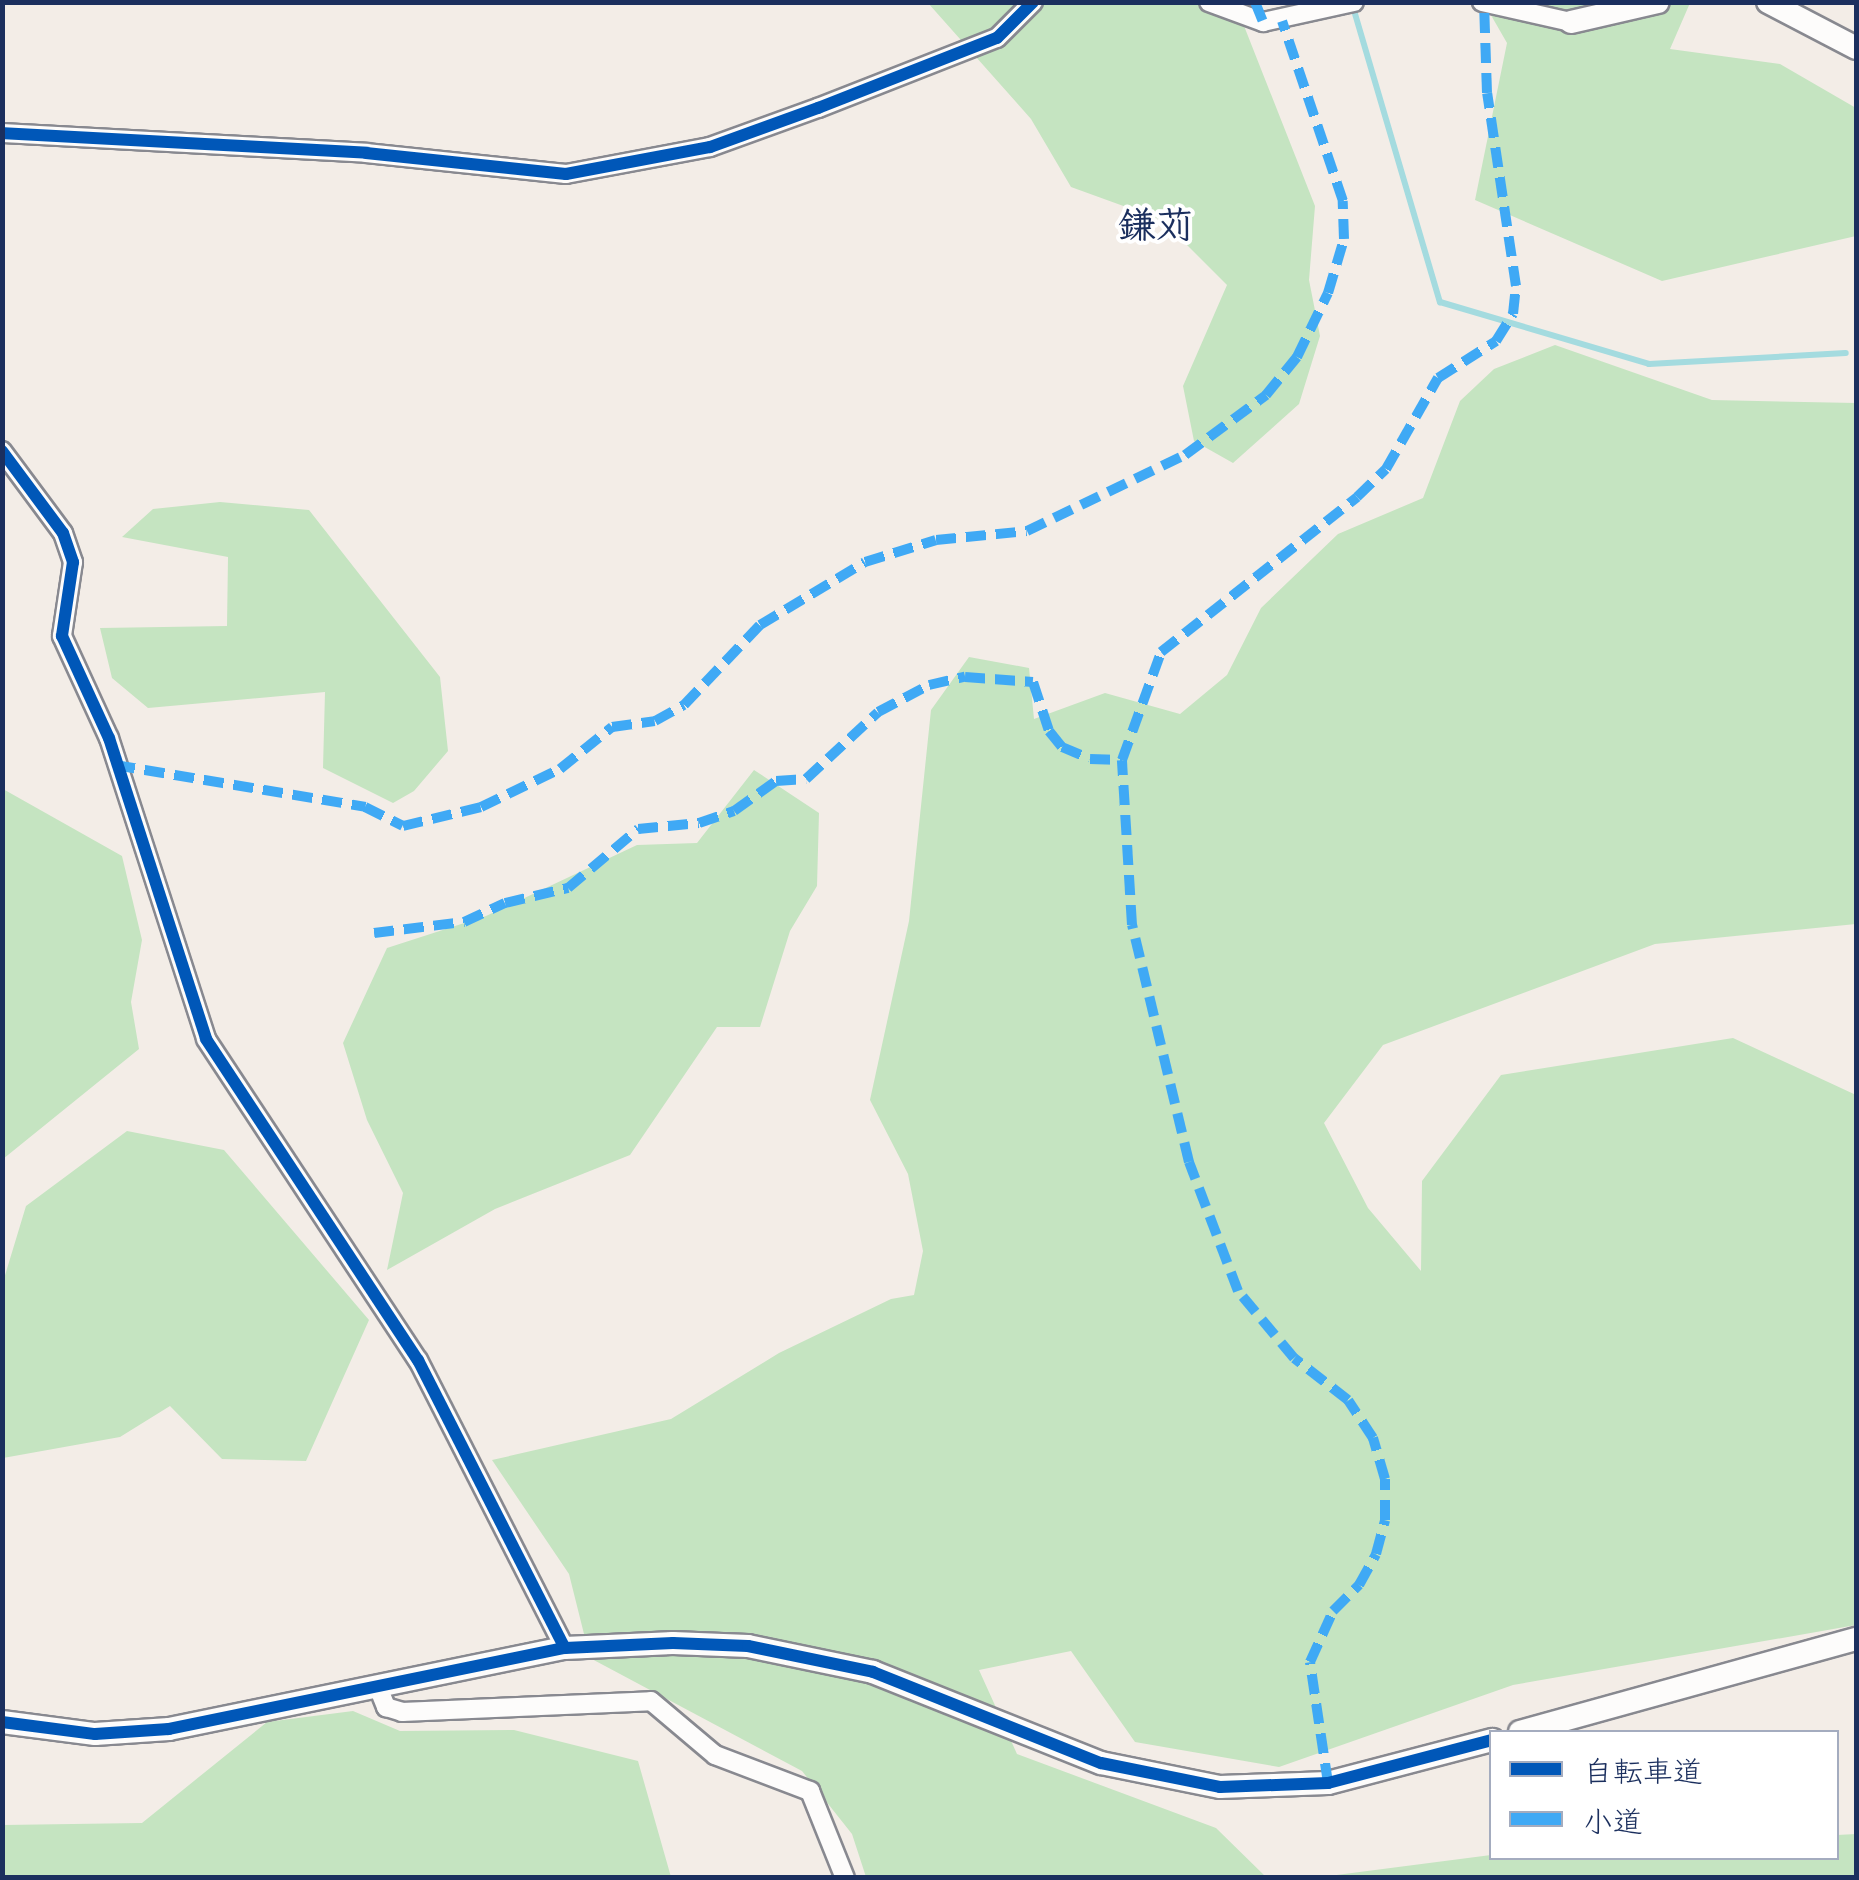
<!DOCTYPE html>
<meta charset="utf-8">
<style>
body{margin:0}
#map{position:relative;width:1859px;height:1880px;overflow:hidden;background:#f3ede7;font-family:"Comic Neue","Klee One",sans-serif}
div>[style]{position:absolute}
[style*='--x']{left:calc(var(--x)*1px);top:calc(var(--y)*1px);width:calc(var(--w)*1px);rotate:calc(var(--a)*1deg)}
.green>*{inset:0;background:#c5e4c1}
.stream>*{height:6px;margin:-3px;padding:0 3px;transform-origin:3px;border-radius:3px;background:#a4dbdf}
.roads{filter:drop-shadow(2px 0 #888990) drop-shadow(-2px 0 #888990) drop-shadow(0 2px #888990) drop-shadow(0 -2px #888990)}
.street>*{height:18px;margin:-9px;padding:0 9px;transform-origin:9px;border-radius:9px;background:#fdfcfb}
.secondary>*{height:22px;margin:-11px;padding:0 11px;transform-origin:11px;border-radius:11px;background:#fdfcfb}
.quiet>*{height:10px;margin-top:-5px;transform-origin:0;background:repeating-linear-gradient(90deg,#3fa9f5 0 20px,transparent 0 30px)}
.cycleway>*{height:12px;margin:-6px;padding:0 6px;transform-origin:6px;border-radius:6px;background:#0057b8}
span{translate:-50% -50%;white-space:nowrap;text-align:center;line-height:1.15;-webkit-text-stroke:8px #fff;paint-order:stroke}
.quarter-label{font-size:38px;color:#1b2f5e;font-weight:700}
.frame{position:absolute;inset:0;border:5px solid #1b2f5e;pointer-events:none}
.legend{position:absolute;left:1489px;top:1730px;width:350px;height:130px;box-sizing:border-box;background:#fff;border:2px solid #a4acbf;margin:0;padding:12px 18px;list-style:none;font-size:30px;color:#1b2f5e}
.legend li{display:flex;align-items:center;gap:20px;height:50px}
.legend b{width:50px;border:2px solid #a4acbf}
</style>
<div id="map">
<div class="green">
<i style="clip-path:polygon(928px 3px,1235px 3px,1315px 206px,1309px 280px,1320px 336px,1299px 404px,1233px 463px,1194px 441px,1183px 386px,1227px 285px,1162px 220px,1071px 187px,1031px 119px)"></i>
<i style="clip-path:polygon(1484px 3px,1690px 3px,1670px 49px,1780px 64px,1856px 108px,1856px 236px,1662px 281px,1475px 200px,1507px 43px)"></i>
<i style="clip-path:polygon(1555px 345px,1712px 400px,1856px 403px,1856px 924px,1655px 944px,1383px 1045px,1324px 1123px,1368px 1208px,1421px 1271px,1422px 1181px,1501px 1075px,1733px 1038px,1856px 1095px,1856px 1625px,1513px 1685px,1279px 1767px,1135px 1742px,1071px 1651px,979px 1670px,1017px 1754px,1216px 1828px,1266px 1877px,866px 1877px,852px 1834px,802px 1771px,590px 1658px,569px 1574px,492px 1460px,671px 1419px,779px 1353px,891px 1299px,914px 1295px,923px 1251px,908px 1174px,870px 1100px,909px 921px,931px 710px,969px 657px,1029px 668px,1034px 719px,1105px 693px,1180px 714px,1227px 675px,1261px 608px,1338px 534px,1423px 498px,1460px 401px,1494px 369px)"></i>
<i style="clip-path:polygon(220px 502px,309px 510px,440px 677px,448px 751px,414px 791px,393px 803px,323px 768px,325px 692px,148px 708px,112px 678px,100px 628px,227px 626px,228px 557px,122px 537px,153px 509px)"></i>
<i style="clip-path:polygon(754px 770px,819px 813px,817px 886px,790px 931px,760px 1027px,717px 1027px,630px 1155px,495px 1209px,387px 1270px,403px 1193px,367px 1120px,343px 1043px,387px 948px,486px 916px,637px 845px,697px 843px)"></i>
<i style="clip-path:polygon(3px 789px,122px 856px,142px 940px,131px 1002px,139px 1049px,3px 1159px)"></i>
<i style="clip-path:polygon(127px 1131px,224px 1150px,369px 1320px,306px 1461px,222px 1459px,170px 1406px,120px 1437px,3px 1458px,3px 1282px,26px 1206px)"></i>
<i style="clip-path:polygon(353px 1711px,400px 1731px,514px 1730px,638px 1761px,671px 1877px,3px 1877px,3px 1825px,142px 1823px,267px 1722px)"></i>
<i style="clip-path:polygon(1856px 1834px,1856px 1877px,1321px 1877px,1491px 1855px,1836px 1858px,1837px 1835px)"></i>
</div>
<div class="stream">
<i style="--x:1353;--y:7;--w:308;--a:73.6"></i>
<i style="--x:1440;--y:302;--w:218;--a:16.5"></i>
<i style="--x:1649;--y:364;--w:197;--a:-3.2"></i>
</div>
<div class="roads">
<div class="street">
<i style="--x:1209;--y:2;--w:58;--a:20.3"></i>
<i style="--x:1263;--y:22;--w:93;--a:-12.4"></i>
<i style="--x:1482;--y:2;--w:91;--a:12.7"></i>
<i style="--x:2;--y:133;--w:365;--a:3.1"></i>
<i style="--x:366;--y:153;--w:201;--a:6"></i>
<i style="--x:566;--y:174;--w:147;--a:-10.6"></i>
<i style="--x:710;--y:147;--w:115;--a:-19.9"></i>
<i style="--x:818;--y:108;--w:192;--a:-21.4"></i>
<i style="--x:997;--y:38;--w:51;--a:-45"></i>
<i style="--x:2;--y:451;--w:102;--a:53.4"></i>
<i style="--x:63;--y:533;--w:31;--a:71"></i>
<i style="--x:73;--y:562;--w:75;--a:98.5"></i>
<i style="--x:62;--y:636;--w:112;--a:65.3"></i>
<i style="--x:109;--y:738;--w:316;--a:72.1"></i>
<i style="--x:206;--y:1039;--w:385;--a:56.6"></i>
<i style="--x:418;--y:1360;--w:323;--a:63"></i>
<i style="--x:378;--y:1687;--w:22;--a:68"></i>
<i style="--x:386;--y:1707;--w:17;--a:17"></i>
<i style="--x:402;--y:1712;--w:249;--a:-2.5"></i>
<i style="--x:651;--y:1701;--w:84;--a:40.2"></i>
<i style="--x:715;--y:1755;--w:102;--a:20.8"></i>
<i style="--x:810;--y:1791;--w:94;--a:68.1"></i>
</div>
<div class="secondary">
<i style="--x:1768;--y:2;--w:99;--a:27.6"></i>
<i style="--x:1571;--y:22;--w:89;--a:-12.9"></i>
<i style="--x:2;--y:1722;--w:94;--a:7.4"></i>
<i style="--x:95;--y:1734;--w:74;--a:-3.9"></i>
<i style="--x:169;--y:1729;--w:404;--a:-11.6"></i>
<i style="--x:565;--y:1648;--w:108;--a:-2.7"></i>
<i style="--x:673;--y:1643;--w:75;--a:2.3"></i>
<i style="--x:748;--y:1646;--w:128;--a:11.7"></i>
<i style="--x:873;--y:1672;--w:245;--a:21.8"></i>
<i style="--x:1101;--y:1763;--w:121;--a:11.4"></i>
<i style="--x:1220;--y:1787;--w:108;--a:-2.1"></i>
<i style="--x:1328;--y:1783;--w:170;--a:-14.7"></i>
<i style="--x:1520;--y:1732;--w:349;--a:-15.5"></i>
</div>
</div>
<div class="quiet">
<i style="--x:1255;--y:2;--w:22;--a:68"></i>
<i style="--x:115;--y:765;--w:254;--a:9.5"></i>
<i style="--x:365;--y:807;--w:42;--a:26.6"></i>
<i style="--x:403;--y:826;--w:80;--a:-13.7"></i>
<i style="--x:481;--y:807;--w:88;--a:-25.7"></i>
<i style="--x:560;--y:769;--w:67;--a:-38.9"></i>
<i style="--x:612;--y:727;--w:43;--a:-7.9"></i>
<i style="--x:655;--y:721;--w:33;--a:-29"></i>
<i style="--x:684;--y:705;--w:110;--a:-46.5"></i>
<i style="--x:760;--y:625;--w:122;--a:-31"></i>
<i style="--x:865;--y:562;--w:74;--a:-17.2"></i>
<i style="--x:936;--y:540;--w:91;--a:-5.6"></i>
<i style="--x:1027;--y:531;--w:175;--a:-25.7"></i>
<i style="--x:1185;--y:455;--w:101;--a:-36.5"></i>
<i style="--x:1266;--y:395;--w:49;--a:-50.8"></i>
<i style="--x:1297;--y:357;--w:71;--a:-64.2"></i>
<i style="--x:1328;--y:293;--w:56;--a:-73.5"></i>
<i style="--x:1344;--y:239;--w:38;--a:-92"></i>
<i style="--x:1343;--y:201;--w:190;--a:-108.7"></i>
<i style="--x:374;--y:933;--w:91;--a:-7"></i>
<i style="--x:464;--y:922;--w:45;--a:-24.9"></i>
<i style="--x:505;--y:903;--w:65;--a:-13.4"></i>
<i style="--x:568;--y:888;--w:92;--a:-40.1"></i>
<i style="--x:638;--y:829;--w:61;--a:-5.6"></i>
<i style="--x:699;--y:823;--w:37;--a:-19"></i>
<i style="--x:734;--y:811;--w:52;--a:-35.5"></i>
<i style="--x:776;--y:781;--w:30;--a:-4"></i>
<i style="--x:806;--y:779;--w:98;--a:-42.9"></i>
<i style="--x:878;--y:712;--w:58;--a:-27.9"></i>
<i style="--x:929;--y:685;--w:37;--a:-13"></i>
<i style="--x:965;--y:677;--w:68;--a:4.2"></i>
<i style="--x:1033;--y:682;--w:52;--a:71.9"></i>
<i style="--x:1049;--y:731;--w:21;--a:51"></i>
<i style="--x:1062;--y:747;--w:30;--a:23"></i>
<i style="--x:1090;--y:759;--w:32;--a:2"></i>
<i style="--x:1328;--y:1783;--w:122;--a:-98.5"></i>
<i style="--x:1310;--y:1662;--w:56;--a:-65.7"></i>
<i style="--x:1333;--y:1611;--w:37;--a:-45"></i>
<i style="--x:1359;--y:1585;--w:35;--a:-61"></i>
<i style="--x:1376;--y:1554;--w:35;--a:-75"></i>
<i style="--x:1385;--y:1520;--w:41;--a:-90"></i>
<i style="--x:1385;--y:1479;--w:43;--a:-106.3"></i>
<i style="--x:1373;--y:1438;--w:45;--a:-123.3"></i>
<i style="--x:1348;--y:1400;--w:68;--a:-142.1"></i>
<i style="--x:1294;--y:1358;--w:87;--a:-129.9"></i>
<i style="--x:1238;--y:1291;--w:138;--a:-110.8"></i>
<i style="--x:1189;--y:1162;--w:244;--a:-103.5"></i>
<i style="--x:1132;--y:925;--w:165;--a:-93.5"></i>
<i style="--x:1122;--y:760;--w:115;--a:-70.1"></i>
<i style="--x:1161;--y:652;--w:250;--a:-38.3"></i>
<i style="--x:1357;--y:497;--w:40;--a:-44"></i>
<i style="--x:1386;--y:469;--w:105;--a:-60.3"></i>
<i style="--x:1438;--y:378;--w:69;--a:-32.5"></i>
<i style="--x:1496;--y:341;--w:32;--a:-58"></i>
<i style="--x:1513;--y:314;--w:28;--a:-84"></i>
<i style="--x:1516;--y:286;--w:195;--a:-98.5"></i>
<i style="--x:1487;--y:93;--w:91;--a:-91.9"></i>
</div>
<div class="cycleway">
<i style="--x:2;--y:133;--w:365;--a:3.1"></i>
<i style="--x:366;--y:153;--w:201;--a:6"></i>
<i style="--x:566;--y:174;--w:147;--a:-10.6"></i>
<i style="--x:710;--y:147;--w:115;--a:-19.9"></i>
<i style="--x:818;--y:108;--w:192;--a:-21.4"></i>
<i style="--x:997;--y:38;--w:51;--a:-45"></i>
<i style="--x:2;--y:451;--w:102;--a:53.4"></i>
<i style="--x:63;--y:533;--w:31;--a:71"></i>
<i style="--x:73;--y:562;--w:75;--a:98.5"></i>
<i style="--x:62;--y:636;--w:112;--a:65.3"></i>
<i style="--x:109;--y:738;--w:316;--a:72.1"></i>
<i style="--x:206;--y:1039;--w:385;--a:56.6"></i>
<i style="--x:418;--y:1360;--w:323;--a:63"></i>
<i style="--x:2;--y:1722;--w:94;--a:7.4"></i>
<i style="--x:95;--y:1734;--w:74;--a:-3.9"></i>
<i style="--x:169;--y:1729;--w:404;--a:-11.6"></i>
<i style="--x:565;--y:1648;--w:108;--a:-2.7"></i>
<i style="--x:673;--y:1643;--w:75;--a:2.3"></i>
<i style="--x:748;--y:1646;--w:128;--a:11.7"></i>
<i style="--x:873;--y:1672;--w:245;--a:21.8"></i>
<i style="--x:1101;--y:1763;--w:121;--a:11.4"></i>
<i style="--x:1220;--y:1787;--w:108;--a:-2.1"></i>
<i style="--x:1328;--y:1783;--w:170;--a:-14.7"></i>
</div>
<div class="quarter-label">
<span style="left:1156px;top:227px">鎌苅</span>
</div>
<div class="frame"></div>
<ul class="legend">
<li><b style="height:12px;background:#0057b8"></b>自転車道</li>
<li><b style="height:12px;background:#3fa9f5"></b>小道</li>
</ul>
</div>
